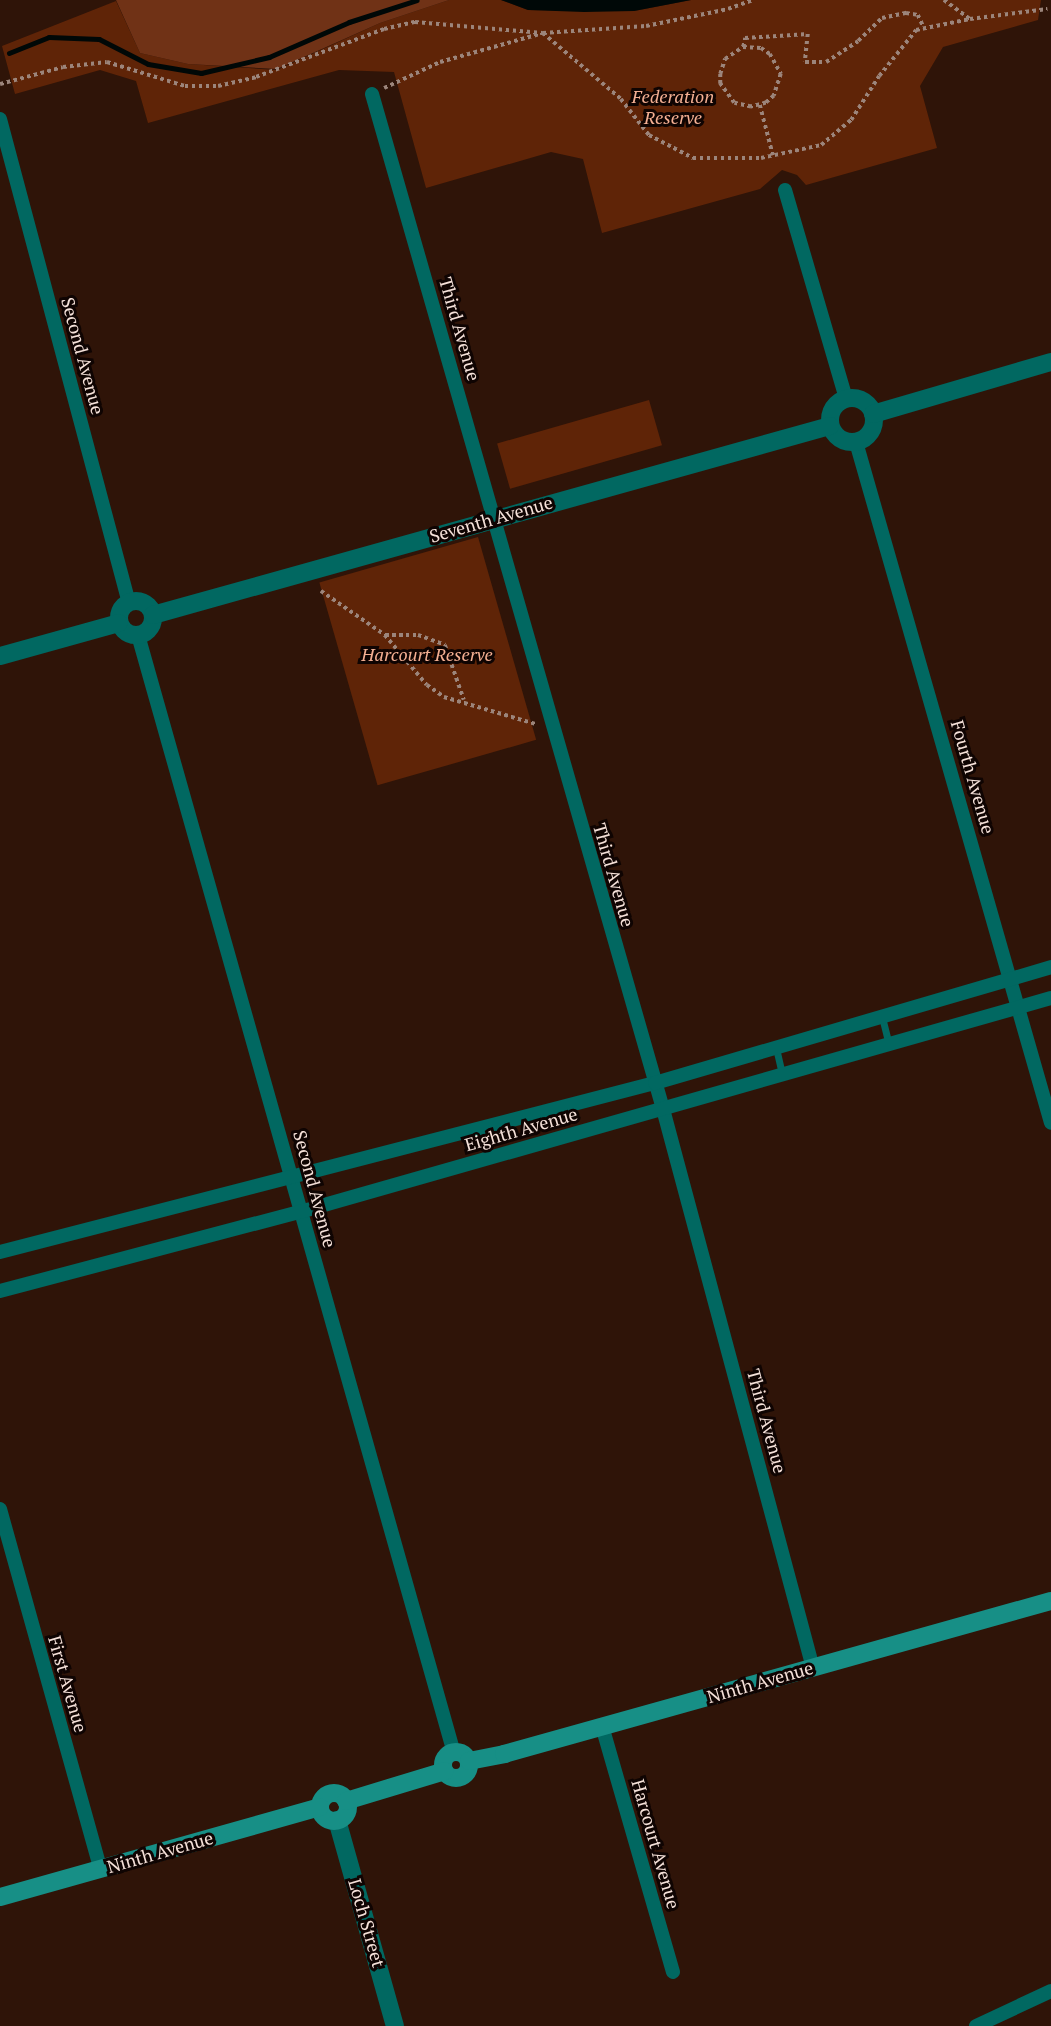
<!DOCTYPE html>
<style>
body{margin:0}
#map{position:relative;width:1051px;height:2026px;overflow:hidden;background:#2f1408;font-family:"PT Serif",serif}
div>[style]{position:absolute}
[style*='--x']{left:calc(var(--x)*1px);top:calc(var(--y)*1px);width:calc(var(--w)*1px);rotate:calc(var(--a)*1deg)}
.green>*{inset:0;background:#5f2407;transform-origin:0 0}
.forest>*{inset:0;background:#703216}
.water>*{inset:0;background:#000807}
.stream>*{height:5px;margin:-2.5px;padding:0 2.5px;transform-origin:2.5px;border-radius:2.5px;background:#000807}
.path>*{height:3.5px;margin-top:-1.75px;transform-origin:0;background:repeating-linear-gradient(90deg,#9c857b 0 3.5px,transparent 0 7px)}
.service>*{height:7px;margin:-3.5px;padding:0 3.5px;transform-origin:3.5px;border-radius:3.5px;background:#016861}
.minor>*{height:14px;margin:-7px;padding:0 7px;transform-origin:7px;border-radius:7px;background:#016861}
.tertiary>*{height:18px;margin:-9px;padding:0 9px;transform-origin:9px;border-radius:9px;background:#016861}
.tertiary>.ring{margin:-9px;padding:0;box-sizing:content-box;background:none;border:18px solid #016861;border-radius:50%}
.secondary>*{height:18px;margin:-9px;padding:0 9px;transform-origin:9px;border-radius:9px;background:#178f86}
.secondary>.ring{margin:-9px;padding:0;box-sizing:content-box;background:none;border:18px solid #178f86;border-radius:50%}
span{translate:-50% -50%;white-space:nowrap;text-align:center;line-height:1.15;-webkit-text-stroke:6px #0f0402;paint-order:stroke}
.park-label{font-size:18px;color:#f4af92;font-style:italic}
.street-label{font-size:18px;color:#f5e1d9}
</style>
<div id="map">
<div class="green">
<i style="clip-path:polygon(449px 0,501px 0,528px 10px,634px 11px,691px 0,1041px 0,1038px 20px,943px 47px,920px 86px,937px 148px,806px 185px,797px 175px,782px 170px,760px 189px,602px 233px,583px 159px,551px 152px,426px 188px,394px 72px,339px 70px,148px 123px,136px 81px,100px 70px,15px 94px,2px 46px,116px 1px,140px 53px,188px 64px,277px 70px,380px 23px)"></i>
<i style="left:649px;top:400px;width:47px;height:158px;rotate:74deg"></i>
<i style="left:478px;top:537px;width:211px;height:165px;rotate:74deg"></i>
</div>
<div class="forest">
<i style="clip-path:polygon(116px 0,449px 0,380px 23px,277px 69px,188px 64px,140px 53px)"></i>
</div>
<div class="water">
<i style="clip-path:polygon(501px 0,691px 0,634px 11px,584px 12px,528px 10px)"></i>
</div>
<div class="stream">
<i style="--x:9;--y:53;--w:43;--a:-21.8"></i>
<i style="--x:49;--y:37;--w:50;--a:2.3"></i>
<i style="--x:99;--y:39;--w:55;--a:27"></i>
<i style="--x:148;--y:64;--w:54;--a:9.6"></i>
<i style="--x:201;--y:73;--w:70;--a:-13.2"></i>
<i style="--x:269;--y:57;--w:87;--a:-23.6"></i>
<i style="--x:349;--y:22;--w:71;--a:-17.9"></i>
</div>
<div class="path">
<i style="--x:944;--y:0;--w:32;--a:36"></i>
<i style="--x:743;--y:47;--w:18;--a:3"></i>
<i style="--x:761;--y:48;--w:11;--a:34"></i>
<i style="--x:770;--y:54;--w:23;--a:61"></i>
<i style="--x:781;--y:74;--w:23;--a:108"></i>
<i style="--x:774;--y:96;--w:11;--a:139"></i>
<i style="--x:766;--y:103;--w:16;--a:165"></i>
<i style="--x:751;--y:107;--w:17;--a:-167"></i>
<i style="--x:734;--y:103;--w:24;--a:-126"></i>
<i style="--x:720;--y:84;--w:10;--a:-90"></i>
<i style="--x:720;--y:74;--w:16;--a:-72"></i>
<i style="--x:725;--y:59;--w:22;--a:-34"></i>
<i style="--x:743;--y:47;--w:9;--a:-77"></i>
<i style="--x:745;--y:38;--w:63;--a:-3.6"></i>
<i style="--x:808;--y:34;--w:28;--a:96"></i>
<i style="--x:805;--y:62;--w:21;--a:0"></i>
<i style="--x:826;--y:62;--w:38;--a:-33"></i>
<i style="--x:858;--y:41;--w:33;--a:-44"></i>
<i style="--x:882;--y:18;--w:25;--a:-12"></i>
<i style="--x:906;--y:13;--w:12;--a:9"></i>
<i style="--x:918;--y:15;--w:14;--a:65"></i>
<i style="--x:0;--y:84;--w:65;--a:-15.1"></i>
<i style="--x:63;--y:67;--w:44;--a:-6.5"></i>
<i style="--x:107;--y:62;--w:82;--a:17.1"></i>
<i style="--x:185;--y:86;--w:33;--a:0"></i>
<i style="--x:218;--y:86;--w:39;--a:-13"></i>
<i style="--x:256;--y:77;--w:137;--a:-20.6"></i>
<i style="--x:384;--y:29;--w:32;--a:-13"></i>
<i style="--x:415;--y:22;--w:128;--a:4.9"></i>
<i style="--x:543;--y:33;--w:103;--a:-3.9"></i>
<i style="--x:646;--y:26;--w:84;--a:-11.7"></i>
<i style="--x:728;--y:9;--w:27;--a:-20"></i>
<i style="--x:384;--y:88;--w:62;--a:-24.9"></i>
<i style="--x:440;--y:62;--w:107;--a:-15.7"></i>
<i style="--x:543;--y:33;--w:102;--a:40.2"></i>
<i style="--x:621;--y:99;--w:46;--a:52.1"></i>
<i style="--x:649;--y:135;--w:50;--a:27.6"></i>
<i style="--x:693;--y:158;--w:68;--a:0"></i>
<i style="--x:761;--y:158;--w:61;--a:-12.2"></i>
<i style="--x:821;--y:145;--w:39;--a:-40"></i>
<i style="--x:851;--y:120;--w:52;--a:-57.5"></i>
<i style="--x:879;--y:76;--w:59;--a:-51.2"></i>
<i style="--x:916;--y:30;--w:55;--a:-11.5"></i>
<i style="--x:970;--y:19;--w:78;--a:-7.4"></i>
<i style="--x:760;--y:105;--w:52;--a:75.4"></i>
<i style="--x:321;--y:591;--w:78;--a:34.5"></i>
<i style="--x:385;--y:635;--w:65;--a:50"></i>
<i style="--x:427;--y:685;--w:21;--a:35"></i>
<i style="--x:444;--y:697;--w:96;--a:16.4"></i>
<i style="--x:385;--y:635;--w:33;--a:0"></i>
<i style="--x:418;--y:635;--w:29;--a:20"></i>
<i style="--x:445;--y:645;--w:58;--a:70.9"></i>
</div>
<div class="service">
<i style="--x:882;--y:1017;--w:29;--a:76"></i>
<i style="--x:776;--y:1048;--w:28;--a:77"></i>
</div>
<div class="minor">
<i style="--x:372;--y:94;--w:1056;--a:74"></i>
<i style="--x:663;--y:1109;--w:579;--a:74.98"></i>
<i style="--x:0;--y:119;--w:501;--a:75.08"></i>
<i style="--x:785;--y:190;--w:218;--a:73.7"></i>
<i style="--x:856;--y:442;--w:708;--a:74.02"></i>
<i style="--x:138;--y:635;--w:1162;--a:74.22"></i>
<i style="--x:0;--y:1252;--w:676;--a:-14.47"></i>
<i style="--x:655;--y:1083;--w:413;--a:-16.3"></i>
<i style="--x:0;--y:1291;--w:328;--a:-14.8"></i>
<i style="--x:317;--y:1207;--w:763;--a:-15.89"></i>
<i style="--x:0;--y:1509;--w:373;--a:74.4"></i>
<i style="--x:602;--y:1726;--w:256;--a:73.9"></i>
<i style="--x:976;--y:2026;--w:83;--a:-25"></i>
</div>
<div class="tertiary">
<i class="ring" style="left:830px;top:398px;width:26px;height:26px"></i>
<i style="--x:873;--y:414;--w:185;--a:-16.3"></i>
<i class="ring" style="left:119px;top:601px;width:16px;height:16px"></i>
<i style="--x:153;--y:615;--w:703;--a:-15.6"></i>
<i style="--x:0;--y:656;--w:123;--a:-15.5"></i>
<i style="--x:337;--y:1820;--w:214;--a:74.3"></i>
</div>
<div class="secondary">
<i class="ring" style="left:443px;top:1752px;width:8px;height:8px"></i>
<i style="--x:469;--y:1761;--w:36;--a:-11"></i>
<i style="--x:504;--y:1754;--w:568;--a:-15.63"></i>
<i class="ring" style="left:320px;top:1793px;width:10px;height:10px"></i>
<i style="--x:346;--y:1801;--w:103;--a:-16.9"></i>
<i style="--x:0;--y:1897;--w:332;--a:-15.7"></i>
</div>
<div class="park-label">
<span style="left:673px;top:107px">Federation<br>Reserve</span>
<span style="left:427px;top:654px">Harcourt Reserve</span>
</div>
<div class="street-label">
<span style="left:460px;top:329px;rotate:74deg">Third Avenue</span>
<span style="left:83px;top:356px;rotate:75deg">Second Avenue</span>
<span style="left:491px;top:519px;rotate:-16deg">Seventh Avenue</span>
<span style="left:973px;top:777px;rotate:74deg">Fourth Avenue</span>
<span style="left:614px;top:875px;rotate:74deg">Third Avenue</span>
<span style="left:521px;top:1129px;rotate:-16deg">Eighth Avenue</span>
<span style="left:315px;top:1189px;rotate:75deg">Second Avenue</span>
<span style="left:767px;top:1421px;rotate:75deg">Third Avenue</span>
<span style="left:760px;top:1682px;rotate:-16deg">Ninth Avenue</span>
<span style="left:68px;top:1684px;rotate:74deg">First Avenue</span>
<span style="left:656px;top:1844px;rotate:74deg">Harcourt Avenue</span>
<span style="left:160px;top:1852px;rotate:-16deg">Ninth Avenue</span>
<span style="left:367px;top:1923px;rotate:74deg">Loch Street</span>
</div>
</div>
